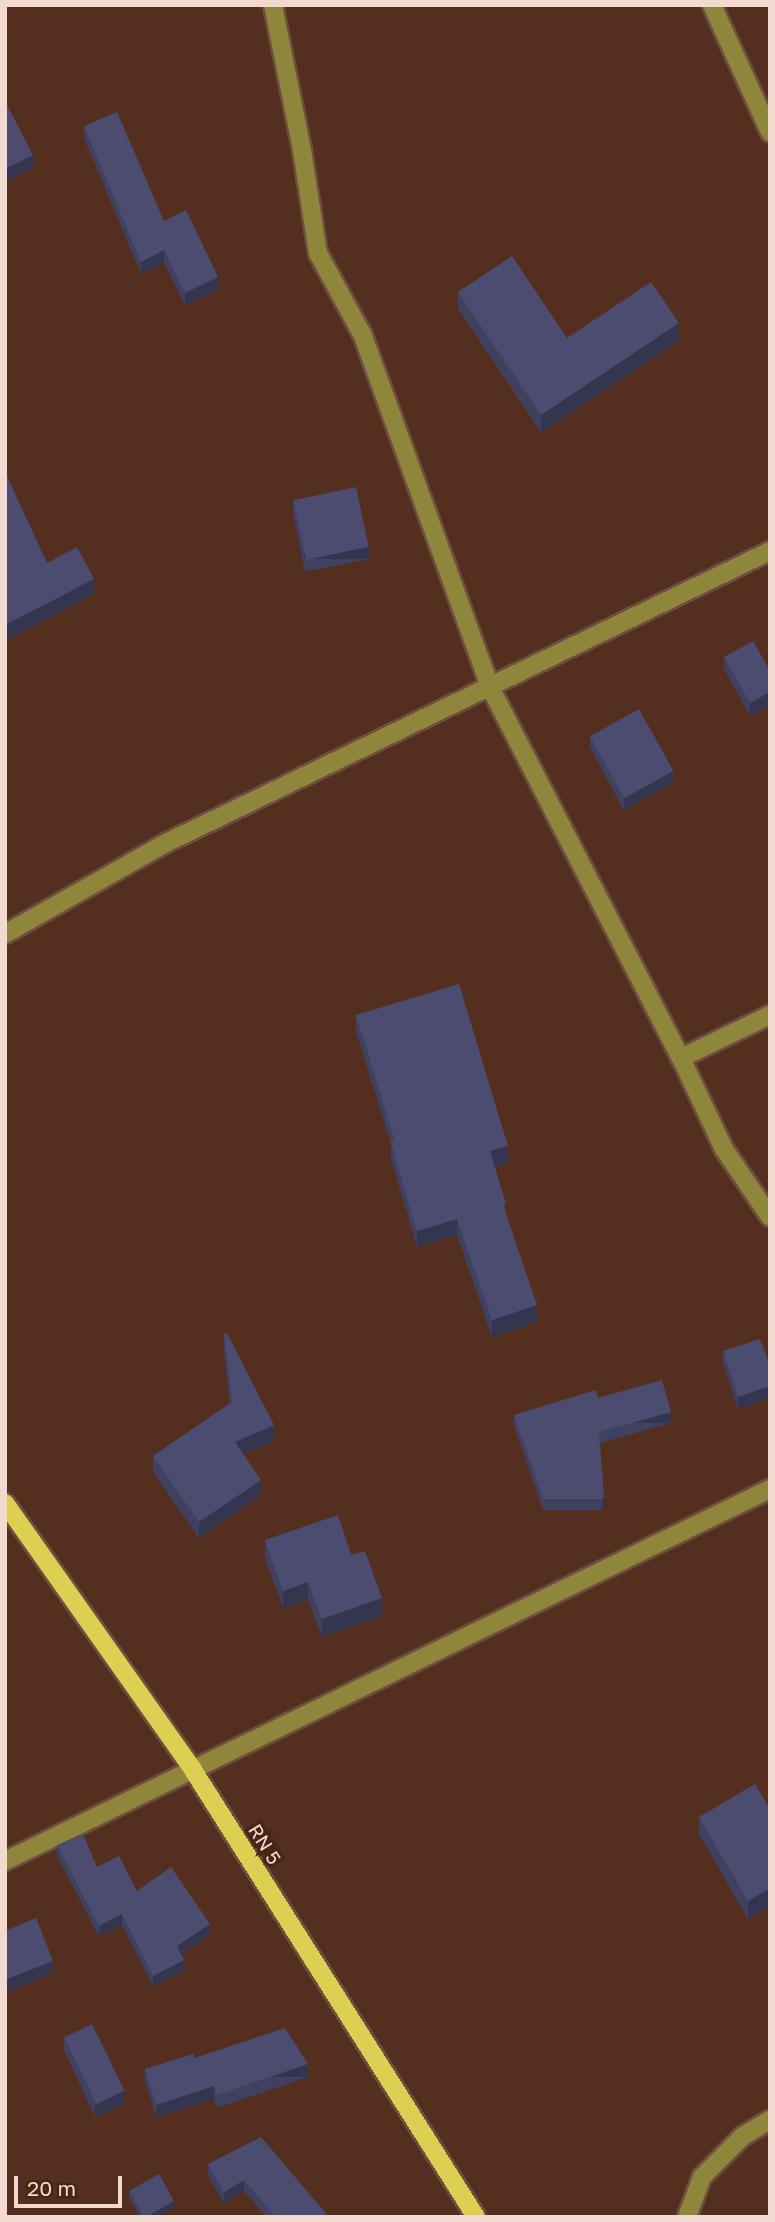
<!DOCTYPE html>
<style>
body{margin:0}
#map{position:relative;width:775px;height:2222px;overflow:hidden;background:#542f1f;font-family:"Golos Text",sans-serif}
div>[style]{position:absolute}
[style*='--x']{left:calc(var(--x)*1px);top:calc(var(--y)*1px);width:calc(var(--w)*1px);rotate:calc(var(--a)*1deg)}
.roads{filter:drop-shadow(2px 0 #704e3f) drop-shadow(-2px 0 #704e3f) drop-shadow(0 2px #704e3f) drop-shadow(0 -2px #704e3f)}
.minor>*{height:18px;margin:-9px;padding:0 9px;transform-origin:9px;border-radius:9px;background:#8e863b}
.major>*{height:18px;margin:-9px;padding:0 9px;transform-origin:9px;border-radius:9px;background:#ddcf51}
.wall>*{inset:0;background:#404160}
.shaded-wall>*{inset:0;background:#34354e;transform-origin:0 0}
.building>*{inset:0;background:#4b4c70;transform-origin:0 0}
span{translate:-50% -50%;white-space:nowrap;text-align:center;line-height:1.15;-webkit-text-stroke:7px #482415;paint-order:stroke}
.street-label{font-size:19px;color:#f2dad0}
.frame{position:absolute;inset:0;border:7px solid #f2dad0;pointer-events:none}
.scale{position:absolute;left:14px;top:2176px;width:108px;height:32px;box-sizing:border-box;border:4px solid #f2dad0;border-top:0;padding-left:9px;font-size:21px;line-height:24px;white-space:nowrap;color:#f2dad0;-webkit-text-stroke:5px #482415;paint-order:stroke}
</style>
<div id="map">
<div class="roads">
<div class="minor">
<i style="--x:273;--y:5;--w:148;--a:78.7"></i>
<i style="--x:302;--y:150;--w:104;--a:81.2"></i>
<i style="--x:318;--y:253;--w:94;--a:61.5"></i>
<i style="--x:363;--y:336;--w:371;--a:70.1"></i>
<i style="--x:489;--y:685;--w:420;--a:62.8"></i>
<i style="--x:681;--y:1058;--w:101;--a:64.7"></i>
<i style="--x:724;--y:1149;--w:82;--a:55.9"></i>
<i style="--x:712;--y:5;--w:140;--a:65.5"></i>
<i style="--x:5;--y:934;--w:185;--a:-29.5"></i>
<i style="--x:166;--y:843;--w:671;--a:-25.8"></i>
<i style="--x:681;--y:1058;--w:99;--a:-25.8"></i>
<i style="--x:5;--y:1861;--w:851;--a:-25.93"></i>
<i style="--x:687;--y:2217;--w:43;--a:-69.4"></i>
<i style="--x:702;--y:2177;--w:58;--a:-45"></i>
<i style="--x:743;--y:2136;--w:31;--a:-31"></i>
</div>
<div class="major">
<i style="--x:5;--y:1503;--w:327;--a:54.8"></i>
<i style="--x:193;--y:1770;--w:529;--a:57.66"></i>
</div>
</div>
<div class="wall">
<i style="clip-path:polygon(84px 126px,164px 221px,218px 290px,185px 305px,164px 263px,141px 274px,84px 138px)"></i>
<i style="clip-path:polygon(458px 292px,567px 338px,679px 341px,541px 432px,458px 309px)"></i>
<i style="clip-path:polygon(5px 472px,47px 563px,94px 594px,7px 640px,5px 635px)"></i>
<i style="clip-path:polygon(293px 500px,369px 559px,305px 572px,293px 513px)"></i>
<i style="clip-path:polygon(724px 657px,770px 671px,770px 705px,750px 716px,724px 669px)"></i>
<i style="clip-path:polygon(590px 736px,673px 783px,624px 810px,590px 748px)"></i>
<i style="clip-path:polygon(356px 1015px,508px 1163px,495px 1166px,506px 1212px,537px 1322px,492px 1337px,457px 1235px,417px 1247px,391px 1159px,391px 1144px,356px 1032px)"></i>
<i style="clip-path:polygon(224px 1334px,274px 1441px,243px 1454px,261px 1495px,199px 1538px,153px 1472px,153px 1456px,230px 1403px,224px 1349px)"></i>
<i style="clip-path:polygon(723px 1351px,770px 1366px,738px 1409px,723px 1364px)"></i>
<i style="clip-path:polygon(598px 1398px,671px 1423px,600px 1443px,604px 1507px,602px 1510px,543px 1510px,514px 1426px,514px 1415px)"></i>
<i style="clip-path:polygon(265px 1540px,351px 1555px,382px 1616px,322px 1637px,308px 1600px,283px 1608px,265px 1558px)"></i>
<i style="clip-path:polygon(770px 1809px,770px 1906px,748px 1919px,699px 1834px,699px 1817px)"></i>
<i style="clip-path:polygon(57px 1845px,97px 1867px,210px 1935px,181px 1954px,184px 1971px,153px 1986px,122px 1925px,99px 1936px,57px 1856px)"></i>
<i style="clip-path:polygon(64px 2038px,124px 2104px,95px 2117px,64px 2050px)"></i>
<i style="clip-path:polygon(195px 2058px,308px 2077px,217px 2108px,214px 2099px,156px 2117px,145px 2081px,145px 2069px)"></i>
<i style="clip-path:polygon(208px 2164px,329px 2217px,267px 2217px,244px 2191px,224px 2203px,208px 2176px)"></i>
<i style="clip-path:polygon(129px 2191px,174px 2208px,158px 2217px,140px 2217px,129px 2198px)"></i>
</div>
<div class="shaded-wall">
<i style="clip-path:polygon(33px 155px,33px 168px,5px 182px,5px 169px)"></i>
<i style="clip-path:polygon(164px 250px,164px 263px,141px 274px,141px 262px)"></i>
<i style="clip-path:polygon(218px 277px,218px 290px,185px 305px,185px 293px)"></i>
<i style="clip-path:polygon(679px 323px,679px 341px,541px 432px,541px 415px)"></i>
<i style="left:369px;top:547px;width:12px;height:65px;rotate:90deg"></i>
<i style="clip-path:polygon(94px 579px,94px 594px,7px 640px,7px 624px)"></i>
<i style="clip-path:polygon(770px 692px,770px 705px,750px 716px,750px 703px)"></i>
<i style="clip-path:polygon(673px 771px,673px 783px,624px 810px,624px 797px)"></i>
<i style="clip-path:polygon(508px 1146px,508px 1163px,490px 1167px,490px 1151px)"></i>
<i style="clip-path:polygon(457px 1219px,457px 1235px,417px 1247px,417px 1231px)"></i>
<i style="clip-path:polygon(537px 1305px,537px 1322px,492px 1337px,492px 1320px)"></i>
<i style="clip-path:polygon(770px 1386px,770px 1398px,738px 1409px,738px 1397px)"></i>
<i style="left:671px;top:1412px;width:11px;height:75px;rotate:90deg"></i>
<i style="clip-path:polygon(274px 1425px,274px 1441px,235px 1458px,235px 1442px)"></i>
<i style="clip-path:polygon(261px 1480px,261px 1495px,199px 1538px,199px 1522px)"></i>
<i style="clip-path:polygon(604px 1496px,604px 1507px,602px 1510px,602px 1499px)"></i>
<i style="clip-path:polygon(308px 1582px,308px 1600px,283px 1608px,283px 1591px)"></i>
<i style="clip-path:polygon(382px 1598px,382px 1616px,322px 1637px,322px 1619px)"></i>
<i style="clip-path:polygon(770px 1888px,770px 1906px,748px 1919px,748px 1901px)"></i>
<i style="clip-path:polygon(122px 1914px,122px 1925px,99px 1936px,99px 1926px)"></i>
<i style="clip-path:polygon(210px 1924px,210px 1935px,177px 1957px,177px 1946px)"></i>
<i style="clip-path:polygon(184px 1960px,184px 1971px,153px 1986px,153px 1976px)"></i>
<i style="clip-path:polygon(53px 1961px,53px 1973px,5px 1993px,5px 1980px)"></i>
<i style="left:308px;top:2064px;width:13px;height:96px;rotate:90deg"></i>
<i style="clip-path:polygon(214px 2086px,214px 2099px,156px 2117px,156px 2105px)"></i>
<i style="clip-path:polygon(124px 2091px,124px 2104px,95px 2117px,95px 2105px)"></i>
<i style="clip-path:polygon(244px 2180px,244px 2191px,224px 2203px,224px 2192px)"></i>
<i style="clip-path:polygon(174px 2201px,174px 2208px,158px 2217px,146px 2217px)"></i>
</div>
<div class="building">
<i style="clip-path:polygon(5px 101px,33px 155px,5px 169px)"></i>
<i style="clip-path:polygon(117px 112px,164px 221px,186px 210px,218px 277px,185px 293px,164px 250px,141px 262px,84px 126px)"></i>
<i style="clip-path:polygon(512px 256px,567px 338px,651px 282px,679px 323px,541px 415px,458px 292px)"></i>
<i style="clip-path:polygon(5px 472px,47px 563px,77px 547px,94px 579px,7px 624px,5px 620px)"></i>
<i style="left:356px;top:487px;width:61px;height:64px;rotate:78deg"></i>
<i style="clip-path:polygon(753px 641px,770px 671px,770px 692px,750px 703px,724px 657px)"></i>
<i style="left:639px;top:709px;width:71px;height:56px;rotate:61deg"></i>
<i style="clip-path:polygon(459px 984px,508px 1146px,490px 1151px,506px 1204px,503px 1205px,537px 1305px,492px 1320px,457px 1219px,417px 1231px,391px 1143px,395px 1141px,356px 1015px)"></i>
<i style="clip-path:polygon(227px 1333px,274px 1425px,235px 1442px,261px 1480px,199px 1522px,153px 1456px,232px 1402px,224px 1334px)"></i>
<i style="clip-path:polygon(760px 1339px,770px 1366px,770px 1386px,738px 1397px,723px 1351px)"></i>
<i style="clip-path:polygon(662px 1380px,671px 1412px,599px 1432px,604px 1496px,602px 1499px,543px 1499px,514px 1415px,596px 1390px,598px 1398px)"></i>
<i style="clip-path:polygon(338px 1515px,351px 1555px,365px 1551px,382px 1598px,322px 1619px,308px 1582px,283px 1591px,265px 1540px)"></i>
<i style="clip-path:polygon(755px 1784px,770px 1809px,770px 1888px,748px 1901px,699px 1817px)"></i>
<i style="clip-path:polygon(83px 1834px,97px 1867px,119px 1856px,137px 1891px,171px 1867px,210px 1924px,177px 1946px,184px 1960px,153px 1976px,122px 1914px,99px 1926px,57px 1845px)"></i>
<i style="clip-path:polygon(36px 1918px,53px 1961px,5px 1980px,5px 1931px)"></i>
<i style="left:92px;top:2024px;width:74px;height:31px;rotate:64deg"></i>
<i style="clip-path:polygon(285px 2028px,308px 2064px,217px 2095px,214px 2086px,156px 2105px,145px 2069px,193px 2054px,195px 2058px)"></i>
<i style="clip-path:polygon(261px 2137px,329px 2217px,276px 2217px,244px 2180px,224px 2192px,208px 2164px)"></i>
<i style="clip-path:polygon(159px 2174px,174px 2201px,146px 2217px,144px 2217px,129px 2191px)"></i>
</div>
<div class="street-label">
<span style="left:265px;top:1844px;rotate:58deg">RN 5</span>
</div>
<div class="frame"></div>
<div class="scale">20 m</div>
</div>
